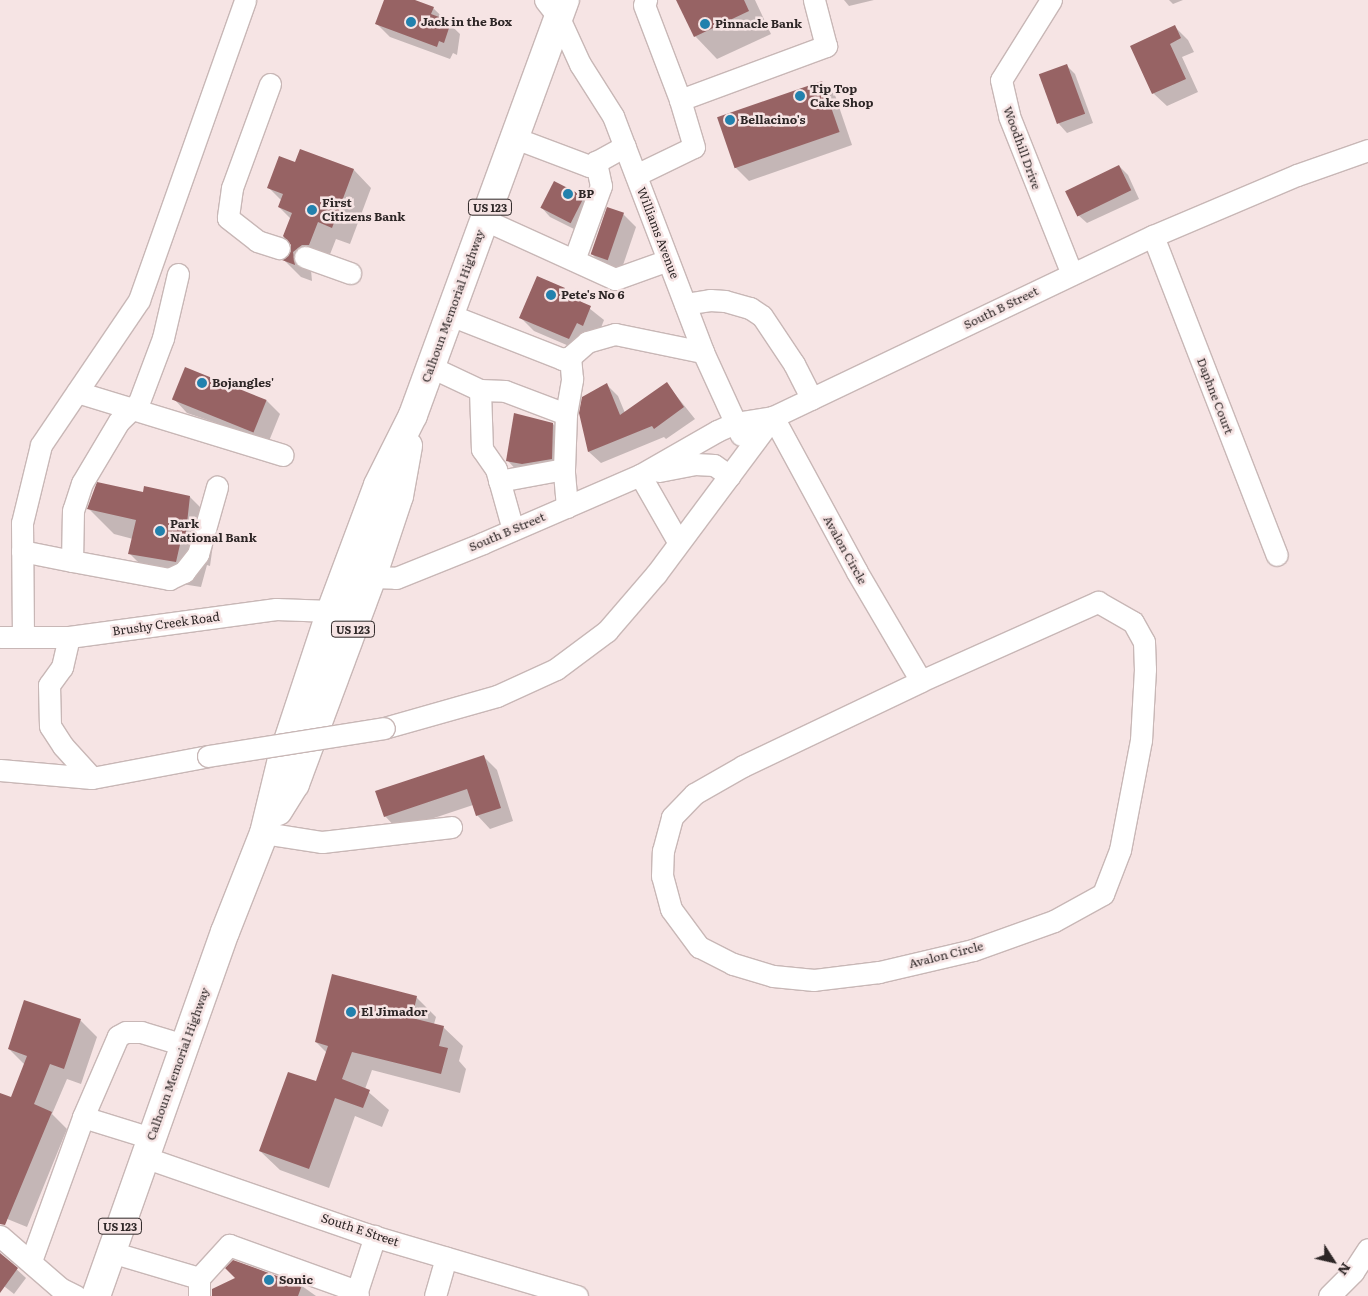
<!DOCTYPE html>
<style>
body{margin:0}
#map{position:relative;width:1368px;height:1296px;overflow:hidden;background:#f6e4e4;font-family:Literata,serif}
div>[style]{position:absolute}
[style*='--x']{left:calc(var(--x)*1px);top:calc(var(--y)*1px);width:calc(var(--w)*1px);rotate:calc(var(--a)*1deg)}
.shadow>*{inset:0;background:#0003}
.building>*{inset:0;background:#976364;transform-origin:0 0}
.roads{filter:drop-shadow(1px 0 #c8b7b6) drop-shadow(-1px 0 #c8b7b6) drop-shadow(0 1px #c8b7b6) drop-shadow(0 -1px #c8b7b6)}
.minor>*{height:21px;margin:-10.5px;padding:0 10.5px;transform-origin:10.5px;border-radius:10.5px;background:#fff}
.highway>*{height:28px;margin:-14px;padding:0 14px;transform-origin:14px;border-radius:14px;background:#fff}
.bridges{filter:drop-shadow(1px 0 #c8b7b6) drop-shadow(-1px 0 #c8b7b6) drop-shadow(0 1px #c8b7b6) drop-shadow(0 -1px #c8b7b6)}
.minor-bridge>*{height:21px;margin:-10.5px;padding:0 10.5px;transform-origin:10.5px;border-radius:10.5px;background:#fff}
.dots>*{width:14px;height:14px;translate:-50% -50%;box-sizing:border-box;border:2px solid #f6e4e4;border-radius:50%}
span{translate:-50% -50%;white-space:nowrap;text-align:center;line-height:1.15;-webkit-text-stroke:5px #f6e4e4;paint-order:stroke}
.shield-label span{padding:1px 4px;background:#f6e4e4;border:1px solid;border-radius:4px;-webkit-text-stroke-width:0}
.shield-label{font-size:11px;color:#2d2626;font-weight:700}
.poi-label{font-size:12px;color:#2d2626;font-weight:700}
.left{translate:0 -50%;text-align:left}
.street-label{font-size:12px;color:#2d2626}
.north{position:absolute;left:1308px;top:1236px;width:50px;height:50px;-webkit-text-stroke:4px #f6e4e4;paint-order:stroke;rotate:125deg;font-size:14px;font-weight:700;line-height:20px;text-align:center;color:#2d2626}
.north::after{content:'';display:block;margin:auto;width:18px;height:22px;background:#2d2626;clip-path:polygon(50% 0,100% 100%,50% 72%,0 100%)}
</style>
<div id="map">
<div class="shadow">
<i style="clip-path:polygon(385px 0,411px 0,433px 8px,460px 34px,457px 55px,453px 53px,450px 59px,390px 37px,377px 24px)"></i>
<i style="clip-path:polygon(677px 0,755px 0,771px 34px,717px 59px,695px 36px)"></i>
<i style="clip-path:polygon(844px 0,874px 0,849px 6px)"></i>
<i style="clip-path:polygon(1169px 0,1183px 0,1173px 4px)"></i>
<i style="clip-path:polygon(1175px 27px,1188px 40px,1194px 52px,1182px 57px,1198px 92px,1167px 106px,1153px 93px)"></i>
<i style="clip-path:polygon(1067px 66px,1075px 74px,1093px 123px,1067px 133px,1059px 124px)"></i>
<i style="clip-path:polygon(822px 82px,835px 95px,852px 145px,749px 181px,736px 168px,719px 118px)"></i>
<i style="clip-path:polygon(300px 151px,354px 170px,371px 188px,350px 244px,336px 239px,327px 262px,320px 262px,311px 270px,312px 281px,301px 277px,284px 260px,292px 252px,291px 219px,279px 207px,282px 201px,269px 188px,296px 164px)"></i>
<i style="clip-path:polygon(1119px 166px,1128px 175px,1139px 199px,1087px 223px,1078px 215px,1067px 191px)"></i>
<i style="clip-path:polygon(583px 197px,592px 206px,582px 233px,550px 217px,542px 208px)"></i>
<i style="clip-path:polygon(623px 214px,636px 227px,620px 274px,604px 267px,591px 253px)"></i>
<i style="clip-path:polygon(565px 289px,604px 320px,597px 338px,583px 352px,534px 331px,521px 318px)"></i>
<i style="clip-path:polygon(186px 369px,267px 401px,280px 414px,269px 441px,187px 413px,174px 399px)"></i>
<i style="clip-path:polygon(606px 384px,618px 396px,625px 413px,667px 384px,695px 419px,666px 439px,664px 437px,601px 463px,589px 452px,580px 413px)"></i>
<i style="clip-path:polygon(553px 424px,566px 437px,565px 471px,520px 474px,507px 460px)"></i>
<i style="clip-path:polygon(143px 493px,190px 497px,216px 523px,210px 566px,207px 565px,201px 587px,156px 580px,130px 554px,133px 539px,114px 534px,88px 508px)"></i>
<i style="clip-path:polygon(484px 757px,497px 770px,513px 821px,490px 829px,477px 815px,473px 805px,398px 830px,385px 816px)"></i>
<i style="clip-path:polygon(416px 997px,436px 1017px,434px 1024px,443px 1027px,463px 1046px,459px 1061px,466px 1069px,460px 1093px,372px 1070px,365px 1089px,389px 1110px,382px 1127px,355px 1116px,329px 1188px,280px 1170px,260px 1151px,316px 1083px,327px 1053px,316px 1042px)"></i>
<i style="clip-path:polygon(25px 1002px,81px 1021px,97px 1037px,81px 1084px,67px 1079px,52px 1114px,67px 1129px,27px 1227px,0 1216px,0 1094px,11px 1099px,25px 1065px,9px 1049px)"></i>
<i style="clip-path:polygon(0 1254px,26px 1278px,14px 1294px,0 1283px)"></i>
<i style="clip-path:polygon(302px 1286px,316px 1296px,216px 1296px)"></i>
</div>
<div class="building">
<i style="clip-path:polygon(384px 0,415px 0,434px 7px,431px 14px,447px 20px,445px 27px,449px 28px,444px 43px,439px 41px,437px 47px,375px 24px)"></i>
<i style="clip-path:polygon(676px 0,744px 0,749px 11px,694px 37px)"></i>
<i style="clip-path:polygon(1175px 25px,1181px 38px,1170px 44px,1186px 79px,1152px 94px,1130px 46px)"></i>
<i style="left:1067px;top:64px;width:53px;height:30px;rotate:70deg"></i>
<i style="left:822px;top:81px;width:54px;height:111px;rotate:71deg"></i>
<i style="clip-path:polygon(300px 149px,354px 169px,332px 228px,318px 222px,309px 245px,302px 245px,293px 252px,295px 265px,282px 260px,291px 251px,291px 245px,283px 236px,292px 213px,278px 207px,283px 194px,267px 188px,279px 156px,295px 162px)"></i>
<i style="left:1119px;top:165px;width:28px;height:60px;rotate:64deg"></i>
<i style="left:554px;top:181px;width:34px;height:30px;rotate:27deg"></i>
<i style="left:607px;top:207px;width:18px;height:50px;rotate:19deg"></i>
<i style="clip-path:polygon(537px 276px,565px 288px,563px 294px,591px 306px,583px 326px,577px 323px,569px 339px,519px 318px)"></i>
<i style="left:185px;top:367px;width:88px;height:35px;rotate:22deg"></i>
<i style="clip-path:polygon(667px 382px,684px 407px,654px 429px,652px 426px,588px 452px,579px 413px,582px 397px,607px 383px,620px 415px)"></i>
<i style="clip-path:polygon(514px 413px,553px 423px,552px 459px,522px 464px,506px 461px)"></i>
<i style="clip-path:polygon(97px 482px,143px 492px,144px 486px,190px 496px,185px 541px,181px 540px,176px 562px,128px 554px,136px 520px,87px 509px)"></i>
<i style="clip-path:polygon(484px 755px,501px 808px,476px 816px,467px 789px,384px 817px,375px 791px)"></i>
<i style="clip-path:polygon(332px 974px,417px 996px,412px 1018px,444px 1026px,439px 1046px,448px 1048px,441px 1074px,352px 1052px,342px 1079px,370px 1090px,363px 1108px,335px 1098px,309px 1169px,259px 1151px,288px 1072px,316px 1081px,328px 1046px,315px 1042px)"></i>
<i style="clip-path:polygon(24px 1000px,81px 1019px,64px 1069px,50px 1064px,34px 1104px,52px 1112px,5px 1225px,0 1224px,0 1093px,11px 1097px,27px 1056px,8px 1049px)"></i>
<i style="clip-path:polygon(0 1253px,18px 1268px,0 1293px)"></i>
<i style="clip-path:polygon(233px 1260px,302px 1285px,298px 1296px,212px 1296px,212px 1289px,235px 1278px,225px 1268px)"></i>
</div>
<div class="roads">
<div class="minor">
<i style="--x:545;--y:0;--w:23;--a:52"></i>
<i style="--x:559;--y:18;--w:51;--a:65.5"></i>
<i style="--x:580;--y:64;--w:62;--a:57.6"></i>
<i style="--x:613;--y:116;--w:253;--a:69.1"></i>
<i style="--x:703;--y:352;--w:91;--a:65.4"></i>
<i style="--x:646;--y:0;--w:5;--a:112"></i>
<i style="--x:644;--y:5;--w:102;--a:69.2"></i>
<i style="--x:1051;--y:0;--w:94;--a:122"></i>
<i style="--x:1001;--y:80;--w:37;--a:77"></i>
<i style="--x:1009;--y:116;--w:170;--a:68.3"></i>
<i style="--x:270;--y:84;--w:111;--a:110.1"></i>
<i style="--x:232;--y:188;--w:30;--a:98"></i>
<i style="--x:228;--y:218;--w:37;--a:38"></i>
<i style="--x:257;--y:241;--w:23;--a:18"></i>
<i style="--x:515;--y:138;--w:79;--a:20.7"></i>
<i style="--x:589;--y:166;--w:41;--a:-29.1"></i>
<i style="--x:636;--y:175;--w:64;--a:-25.8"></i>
<i style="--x:694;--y:147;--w:49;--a:-106.6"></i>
<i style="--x:680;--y:100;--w:156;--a:-20.3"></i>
<i style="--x:826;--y:46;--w:48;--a:-104.6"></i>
<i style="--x:485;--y:220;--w:143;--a:24.4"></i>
<i style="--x:615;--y:279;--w:56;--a:-19.7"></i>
<i style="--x:1153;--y:236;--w:342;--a:68.8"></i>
<i style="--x:305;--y:257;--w:48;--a:19.6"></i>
<i style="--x:574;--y:260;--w:79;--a:-70"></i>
<i style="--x:601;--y:186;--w:25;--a:-102"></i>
<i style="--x:178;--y:274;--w:66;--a:103.2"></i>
<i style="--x:163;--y:338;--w:68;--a:110.6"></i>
<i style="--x:139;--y:402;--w:28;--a:136"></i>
<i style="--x:119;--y:421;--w:72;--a:120.8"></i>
<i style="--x:82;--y:483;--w:28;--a:108"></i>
<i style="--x:73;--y:510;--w:51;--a:91.1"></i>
<i style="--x:72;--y:561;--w:99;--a:10.5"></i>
<i style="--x:169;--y:579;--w:17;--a:-25"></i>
<i style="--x:184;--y:572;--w:23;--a:-52"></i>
<i style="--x:198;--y:554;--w:70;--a:-74.2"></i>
<i style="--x:685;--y:304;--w:25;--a:-9"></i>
<i style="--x:710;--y:300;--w:15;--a:4"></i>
<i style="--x:725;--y:301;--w:26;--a:16"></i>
<i style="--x:750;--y:308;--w:14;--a:34"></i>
<i style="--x:762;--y:316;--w:58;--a:56.3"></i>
<i style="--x:794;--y:364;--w:39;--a:63"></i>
<i style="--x:450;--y:315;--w:120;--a:21.4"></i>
<i style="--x:562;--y:359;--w:8;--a:-14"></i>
<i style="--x:570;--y:357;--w:23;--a:-41"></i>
<i style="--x:587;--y:342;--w:29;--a:-16"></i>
<i style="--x:615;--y:334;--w:90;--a:11.6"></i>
<i style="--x:431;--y:367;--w:54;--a:25.1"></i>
<i style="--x:480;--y:390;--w:25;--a:2"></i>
<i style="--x:505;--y:391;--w:65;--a:20.7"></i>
<i style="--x:480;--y:390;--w:59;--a:88.1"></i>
<i style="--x:482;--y:449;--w:24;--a:55"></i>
<i style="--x:496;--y:469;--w:63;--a:74.4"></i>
<i style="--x:77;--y:392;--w:215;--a:17"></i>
<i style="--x:773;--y:417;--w:176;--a:61.5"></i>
<i style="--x:857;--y:572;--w:126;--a:59.6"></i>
<i style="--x:659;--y:471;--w:37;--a:-11"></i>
<i style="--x:695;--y:464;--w:19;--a:3"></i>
<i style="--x:714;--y:465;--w:19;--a:35"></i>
<i style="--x:640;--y:475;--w:78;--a:60.2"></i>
<i style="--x:499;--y:481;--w:66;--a:-10.5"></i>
<i style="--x:567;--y:507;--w:38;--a:-95"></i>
<i style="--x:564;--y:469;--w:55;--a:-87.9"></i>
<i style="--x:566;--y:414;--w:36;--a:-80"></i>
<i style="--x:572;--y:379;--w:22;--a:-95"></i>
<i style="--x:22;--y:551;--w:51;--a:11.3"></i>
<i style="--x:372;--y:577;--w:24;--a:2"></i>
<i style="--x:396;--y:578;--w:94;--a:-21.9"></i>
<i style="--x:483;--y:543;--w:171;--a:-23.4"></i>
<i style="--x:640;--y:475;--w:89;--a:-29.7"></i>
<i style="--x:717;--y:431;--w:20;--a:-24"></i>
<i style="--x:735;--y:423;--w:38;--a:-9"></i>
<i style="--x:773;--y:417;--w:421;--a:-25.5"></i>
<i style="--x:1153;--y:236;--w:156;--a:-23"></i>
<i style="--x:1297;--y:175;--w:75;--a:-19.4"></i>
<i style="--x:1098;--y:602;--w:40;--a:29.7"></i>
<i style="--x:1133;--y:622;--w:23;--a:61"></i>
<i style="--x:1144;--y:642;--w:27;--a:88"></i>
<i style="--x:1145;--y:669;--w:71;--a:93.2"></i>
<i style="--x:1141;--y:740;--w:112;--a:100.8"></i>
<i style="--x:1120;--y:850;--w:47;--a:111.1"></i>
<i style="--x:1103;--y:894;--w:56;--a:151.1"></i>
<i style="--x:1054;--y:921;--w:86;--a:160.3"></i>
<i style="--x:973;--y:950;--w:97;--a:166.8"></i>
<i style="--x:879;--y:972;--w:65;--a:173"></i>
<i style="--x:814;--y:980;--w:41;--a:-174.4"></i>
<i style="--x:773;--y:976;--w:42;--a:-163.3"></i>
<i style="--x:733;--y:964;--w:38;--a:-153"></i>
<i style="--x:699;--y:947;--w:47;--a:-126.4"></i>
<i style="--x:671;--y:909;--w:34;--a:-105"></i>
<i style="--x:662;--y:876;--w:25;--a:-88"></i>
<i style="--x:663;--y:851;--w:35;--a:-75"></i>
<i style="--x:672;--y:817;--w:32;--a:-46"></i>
<i style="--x:694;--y:794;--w:56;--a:-29.7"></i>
<i style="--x:743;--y:766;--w:197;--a:-25.5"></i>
<i style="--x:921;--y:681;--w:194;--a:-24.1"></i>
<i style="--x:0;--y:637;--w:69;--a:0"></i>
<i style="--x:69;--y:637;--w:209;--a:-7.7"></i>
<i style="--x:276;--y:609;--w:55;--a:2.1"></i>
<i style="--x:23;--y:637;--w:114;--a:-90.5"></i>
<i style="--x:22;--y:523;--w:80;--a:-76.3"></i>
<i style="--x:41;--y:445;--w:175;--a:-55.9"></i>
<i style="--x:139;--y:300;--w:318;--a:-70.5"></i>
<i style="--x:69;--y:637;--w:31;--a:103"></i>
<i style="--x:62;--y:667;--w:22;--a:126"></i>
<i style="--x:49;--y:685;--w:41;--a:88.6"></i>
<i style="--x:50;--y:726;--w:24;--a:57"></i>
<i style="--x:63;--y:746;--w:43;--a:47.8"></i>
<i style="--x:384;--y:728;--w:117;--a:-15.8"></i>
<i style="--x:497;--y:696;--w:65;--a:-24.6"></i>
<i style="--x:556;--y:669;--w:64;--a:-36.7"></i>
<i style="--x:607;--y:631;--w:75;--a:-49.3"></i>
<i style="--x:656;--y:574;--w:196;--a:-53.3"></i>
<i style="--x:0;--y:770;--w:92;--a:5"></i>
<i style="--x:92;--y:778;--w:118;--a:-10.7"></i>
<i style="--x:264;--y:833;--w:59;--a:8.8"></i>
<i style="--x:322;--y:842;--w:130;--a:-6.6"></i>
<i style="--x:83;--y:1117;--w:88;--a:-66.6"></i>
<i style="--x:118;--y:1036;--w:9;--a:-27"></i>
<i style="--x:126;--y:1032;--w:15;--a:0"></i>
<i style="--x:141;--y:1032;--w:45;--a:16.8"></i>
<i style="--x:144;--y:1157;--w:235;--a:19.1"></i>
<i style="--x:366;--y:1234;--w:220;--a:16.4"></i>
<i style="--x:0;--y:1236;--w:79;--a:40.9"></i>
<i style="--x:60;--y:1288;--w:18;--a:27"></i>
<i style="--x:111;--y:1252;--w:92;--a:16.5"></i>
<i style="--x:31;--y:1261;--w:153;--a:-70.1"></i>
<i style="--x:83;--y:1117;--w:71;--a:17.2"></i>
<i style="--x:199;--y:1296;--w:18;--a:-90"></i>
<i style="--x:199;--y:1278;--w:45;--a:-47.7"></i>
<i style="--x:229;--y:1245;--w:136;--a:19.8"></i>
<i style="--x:358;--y:1296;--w:5;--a:-101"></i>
<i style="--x:357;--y:1291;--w:58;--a:-71.9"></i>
<i style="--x:435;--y:1296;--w:40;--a:-74"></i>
<i style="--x:1329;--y:1296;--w:34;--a:-45"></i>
<i style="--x:1353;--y:1272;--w:27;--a:-57"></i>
</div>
<div class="highway">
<i style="--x:278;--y:811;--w:32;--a:-58"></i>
<i style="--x:295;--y:784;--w:221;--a:-69.6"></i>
<i style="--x:372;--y:577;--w:85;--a:-71.6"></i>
<i style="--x:399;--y:496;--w:51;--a:-79.8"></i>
<i style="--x:96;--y:1296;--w:386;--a:-70.5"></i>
<i style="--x:225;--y:932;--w:106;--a:-68.5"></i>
<i style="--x:264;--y:833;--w:76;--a:-76.3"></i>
<i style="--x:282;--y:759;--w:156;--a:-71.7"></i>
<i style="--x:331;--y:611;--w:134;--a:-69.5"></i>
<i style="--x:378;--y:485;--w:78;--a:-63.4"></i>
<i style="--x:413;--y:415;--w:442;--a:-69.9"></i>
</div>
</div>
<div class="bridges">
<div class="minor-bridge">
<i style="--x:208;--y:756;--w:178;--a:-9"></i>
</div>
</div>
<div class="dots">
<i style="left:411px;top:22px;background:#2281ad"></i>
<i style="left:705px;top:24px;background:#2281ad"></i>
<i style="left:800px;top:96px;background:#2281ad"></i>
<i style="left:730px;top:120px;background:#2281ad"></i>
<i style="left:568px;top:194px;background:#2281ad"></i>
<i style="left:312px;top:210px;background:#2281ad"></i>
<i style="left:551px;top:295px;background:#2281ad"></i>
<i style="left:202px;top:383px;background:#2281ad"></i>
<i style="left:160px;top:531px;background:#2281ad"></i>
<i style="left:351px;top:1012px;background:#2281ad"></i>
<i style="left:269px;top:1280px;background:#2281ad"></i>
</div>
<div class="shield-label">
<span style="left:490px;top:207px">US 123</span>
<span style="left:353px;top:629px">US 123</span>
<span style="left:120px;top:1226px">US 123</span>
</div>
<div class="poi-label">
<span class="left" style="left:421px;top:22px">Jack in the Box</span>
<span class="left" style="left:715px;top:24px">Pinnacle Bank</span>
<span class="left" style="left:810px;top:96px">Tip Top<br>Cake Shop</span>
<span class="left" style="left:740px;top:120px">Bellacino's</span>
<span class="left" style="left:578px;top:194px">BP</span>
<span class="left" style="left:322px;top:210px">First<br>Citizens Bank</span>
<span class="left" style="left:561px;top:295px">Pete's No 6</span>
<span class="left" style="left:212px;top:383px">Bojangles'</span>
<span class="left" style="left:170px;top:531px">Park<br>National Bank</span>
<span class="left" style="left:361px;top:1012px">El Jimador</span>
<span class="left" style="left:279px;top:1280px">Sonic</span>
</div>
<div class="street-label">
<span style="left:1022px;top:148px;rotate:70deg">Woodhill Drive</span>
<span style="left:658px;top:233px;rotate:69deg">Williams Avenue</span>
<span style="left:453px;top:306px;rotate:-70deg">Calhoun Memorial Highway</span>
<span style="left:1001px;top:308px;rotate:-26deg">South B Street</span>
<span style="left:1215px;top:396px;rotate:69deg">Daphne Court</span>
<span style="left:507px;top:532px;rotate:-23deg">South B Street</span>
<span style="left:845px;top:550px;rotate:61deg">Avalon Circle</span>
<span style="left:166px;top:624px;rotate:-8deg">Brushy Creek Road</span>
<span style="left:946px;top:955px;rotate:-14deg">Avalon Circle</span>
<span style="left:178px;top:1064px;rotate:-70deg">Calhoun Memorial Highway</span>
<span style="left:360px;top:1230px;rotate:18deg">South E Street</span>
</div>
<div class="north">N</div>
</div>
